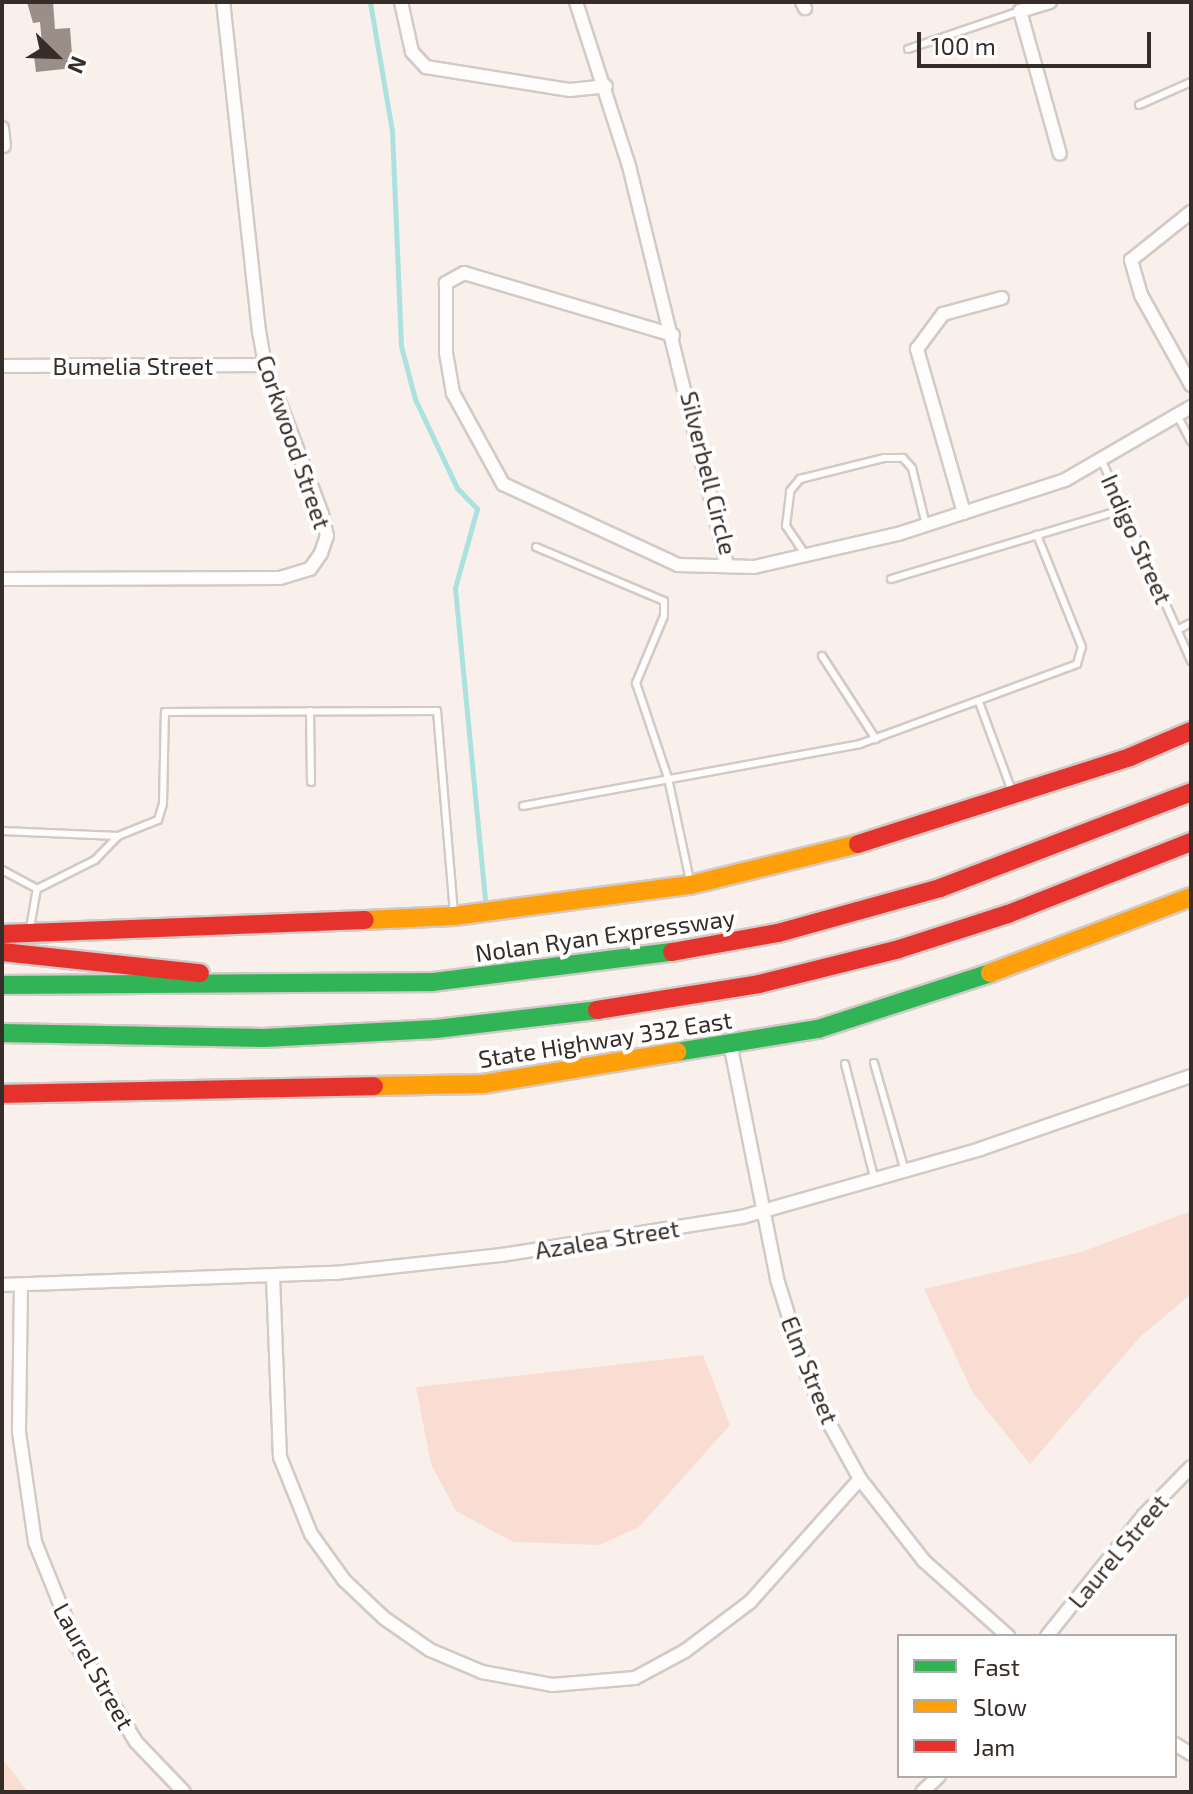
<!DOCTYPE html>
<style>
body{margin:0}
#map{position:relative;width:1193px;height:1794px;overflow:hidden;background:#f9f0ec;font-family:"Exo 2",sans-serif}
div>[style]{position:absolute}
[style*='--x']{left:calc(var(--x)*1px);top:calc(var(--y)*1px);width:calc(var(--w)*1px);rotate:calc(var(--a)*1deg)}
.green>*{inset:0;background:#faddd2}
.stream>*{height:5px;margin:-2.5px;padding:0 2.5px;transform-origin:2.5px;border-radius:2.5px;background:#abe2e0}
.building>*{inset:0;background:#9b8d87}
.roads{filter:drop-shadow(2px 0 #d2cac6) drop-shadow(-2px 0 #d2cac6) drop-shadow(0 2px #d2cac6) drop-shadow(0 -2px #d2cac6)}
.lane>*{height:6px;margin:-3px;padding:0 3px;transform-origin:3px;border-radius:3px;background:#fefdfc}
.street>*{height:12px;margin:-6px;padding:0 6px;transform-origin:6px;border-radius:6px;background:#fefdfc}
.fast>*{height:18px;margin:-9px;padding:0 9px;transform-origin:9px;border-radius:9px;background:#30b455}
.slow>*{height:18px;margin:-9px;padding:0 9px;transform-origin:9px;border-radius:9px;background:#ff9f0a}
.jam>*{height:18px;margin:-9px;padding:0 9px;transform-origin:9px;border-radius:9px;background:#e5322d}
span{translate:-50% -50%;white-space:nowrap;text-align:center;line-height:1.15;-webkit-text-stroke:8px #fff;paint-order:stroke}
.street-label{font-size:24px;color:#362c28}
.frame{position:absolute;inset:0;border:4px solid #362c28;pointer-events:none}
.legend{position:absolute;left:897px;top:1634px;width:280px;height:144px;box-sizing:border-box;background:#fff;border:2px solid #afaba9;margin:0;padding:10px 14px;list-style:none;font-size:24px;color:#362c28}
.legend li{display:flex;align-items:center;gap:16px;height:40px}
.legend b{width:40px;border:2px solid #afaba9}
.north{position:absolute;left:16px;top:16px;width:80px;height:80px;-webkit-text-stroke:6px #fff;paint-order:stroke;rotate:113deg;font-size:22px;font-weight:700;line-height:32px;text-align:center;color:#362c28}
.north::after{content:'';display:block;margin:auto;width:28px;height:36px;background:#362c28;clip-path:polygon(50% 0,100% 100%,50% 72%,0 100%)}
.scale{position:absolute;left:917px;top:32px;width:234px;height:36px;box-sizing:border-box;border:4px solid #362c28;border-top:0;padding-left:10px;font-size:24px;line-height:28px;white-space:nowrap;color:#362c28;-webkit-text-stroke:6px #fff;paint-order:stroke}
</style>
<div id="map">
<div class="green">
<i style="clip-path:polygon(1191px 1211px,1191px 1294px,1140px 1337px,1030px 1464px,973px 1393px,924px 1289px,1081px 1252px)"></i>
<i style="clip-path:polygon(703px 1355px,730px 1425px,639px 1527px,600px 1545px,513px 1542px,456px 1511px,431px 1464px,416px 1387px)"></i>
<i style="clip-path:polygon(2px 1758px,28px 1792px,2px 1792px)"></i>
</div>
<div class="stream">
<i style="--x:370;--y:2;--w:131;--a:80.3"></i>
<i style="--x:392;--y:131;--w:215;--a:87.6"></i>
<i style="--x:401;--y:346;--w:55;--a:75.2"></i>
<i style="--x:415;--y:399;--w:98;--a:64.7"></i>
<i style="--x:457;--y:488;--w:29;--a:46"></i>
<i style="--x:477;--y:509;--w:82;--a:105.6"></i>
<i style="--x:455;--y:588;--w:313;--a:84.5"></i>
</div>
<div class="building">
<i style="clip-path:polygon(27px 2px,53px 2px,55px 29px,70px 28px,73px 68px,36px 72px,34px 56px,43px 55px,40px 22px,33px 23px)"></i>
</div>
<div class="roads">
<div class="lane">
<i style="--x:908;--y:49;--w:118;--a:-18.7"></i>
<i style="--x:1139;--y:105;--w:57;--a:-23.9"></i>
<i style="--x:1177;--y:415;--w:30;--a:62"></i>
<i style="--x:1102;--y:461;--w:219;--a:66"></i>
<i style="--x:536;--y:547;--w:139;--a:22.9"></i>
<i style="--x:664;--y:601;--w:15;--a:90"></i>
<i style="--x:664;--y:616;--w:73;--a:112.7"></i>
<i style="--x:636;--y:683;--w:100;--a:71.4"></i>
<i style="--x:668;--y:778;--w:105;--a:77.9"></i>
<i style="--x:805;--y:554;--w:34;--a:-124"></i>
<i style="--x:786;--y:526;--w:35;--a:-83"></i>
<i style="--x:790;--y:491;--w:16;--a:-50"></i>
<i style="--x:800;--y:479;--w:87;--a:-14"></i>
<i style="--x:884;--y:458;--w:19;--a:0"></i>
<i style="--x:903;--y:458;--w:13;--a:48"></i>
<i style="--x:912;--y:468;--w:59;--a:76.2"></i>
<i style="--x:891;--y:579;--w:243;--a:-16.7"></i>
<i style="--x:1177;--y:630;--w:16;--a:-27"></i>
<i style="--x:822;--y:656;--w:99;--a:57"></i>
<i style="--x:979;--y:702;--w:95;--a:69.7"></i>
<i style="--x:310;--y:711;--w:71;--a:89.2"></i>
<i style="--x:523;--y:806;--w:343;--a:-10.4"></i>
<i style="--x:860;--y:744;--w:231;--a:-20.2"></i>
<i style="--x:1077;--y:664;--w:18;--a:-74"></i>
<i style="--x:1082;--y:647;--w:121;--a:-111.9"></i>
<i style="--x:2;--y:831;--w:116;--a:2.5"></i>
<i style="--x:118;--y:836;--w:43;--a:-21.8"></i>
<i style="--x:158;--y:820;--w:17;--a:-73"></i>
<i style="--x:163;--y:804;--w:92;--a:-88.8"></i>
<i style="--x:165;--y:712;--w:272;--a:-0.2"></i>
<i style="--x:437;--y:711;--w:205;--a:85.2"></i>
<i style="--x:2;--y:870;--w:40;--a:28"></i>
<i style="--x:37;--y:889;--w:65;--a:-26.6"></i>
<i style="--x:95;--y:860;--w:32;--a:-46"></i>
<i style="--x:30;--y:928;--w:40;--a:-80"></i>
<i style="--x:874;--y:1063;--w:112;--a:74"></i>
<i style="--x:845;--y:1064;--w:121;--a:75.6"></i>
</div>
<div class="street">
<i style="--x:401;--y:2;--w:51;--a:77.6"></i>
<i style="--x:412;--y:52;--w:21;--a:47"></i>
<i style="--x:426;--y:67;--w:146;--a:9.1"></i>
<i style="--x:570;--y:90;--w:36;--a:-6"></i>
<i style="--x:576;--y:2;--w:172;--a:72.1"></i>
<i style="--x:629;--y:166;--w:410;--a:76.2"></i>
<i style="--x:802;--y:2;--w:7;--a:63"></i>
<i style="--x:1050;--y:2;--w:31;--a:163"></i>
<i style="--x:1020;--y:11;--w:148;--a:74.4"></i>
<i style="--x:2;--y:128;--w:18;--a:84"></i>
<i style="--x:1191;--y:212;--w:77;--a:141.3"></i>
<i style="--x:1131;--y:260;--w:36;--a:74"></i>
<i style="--x:1141;--y:295;--w:103;--a:60.9"></i>
<i style="--x:673;--y:335;--w:218;--a:-163.5"></i>
<i style="--x:464;--y:273;--w:21;--a:151"></i>
<i style="--x:446;--y:283;--w:70;--a:90"></i>
<i style="--x:446;--y:353;--w:41;--a:80.1"></i>
<i style="--x:453;--y:393;--w:104;--a:61.2"></i>
<i style="--x:503;--y:484;--w:193;--a:24.8"></i>
<i style="--x:678;--y:565;--w:76;--a:1.5"></i>
<i style="--x:754;--y:567;--w:148;--a:-12.9"></i>
<i style="--x:898;--y:534;--w:176;--a:-17.9"></i>
<i style="--x:1065;--y:480;--w:146;--a:-30.1"></i>
<i style="--x:2;--y:366;--w:263;--a:-0.2"></i>
<i style="--x:964;--y:513;--w:171;--a:-106"></i>
<i style="--x:917;--y:349;--w:44;--a:-53.4"></i>
<i style="--x:943;--y:314;--w:61;--a:-15.2"></i>
<i style="--x:2;--y:579;--w:278;--a:-0.2"></i>
<i style="--x:280;--y:578;--w:31;--a:-17"></i>
<i style="--x:310;--y:569;--w:19;--a:-55"></i>
<i style="--x:321;--y:553;--w:18;--a:-71"></i>
<i style="--x:327;--y:536;--w:23;--a:-103"></i>
<i style="--x:322;--y:514;--w:160;--a:-110.9"></i>
<i style="--x:265;--y:365;--w:34;--a:-100"></i>
<i style="--x:259;--y:332;--w:332;--a:-96.2"></i>
<i style="--x:730;--y:1043;--w:241;--a:78.7"></i>
<i style="--x:777;--y:1279;--w:97;--a:72.7"></i>
<i style="--x:806;--y:1372;--w:56;--a:65.7"></i>
<i style="--x:829;--y:1423;--w:64;--a:61"></i>
<i style="--x:860;--y:1479;--w:104;--a:52"></i>
<i style="--x:924;--y:1561;--w:113;--a:41.8"></i>
<i style="--x:273;--y:1276;--w:181;--a:87.8"></i>
<i style="--x:280;--y:1457;--w:83;--a:68.1"></i>
<i style="--x:311;--y:1534;--w:57;--a:54.3"></i>
<i style="--x:344;--y:1580;--w:55;--a:43.5"></i>
<i style="--x:384;--y:1618;--w:56;--a:34.8"></i>
<i style="--x:430;--y:1650;--w:56;--a:22.9"></i>
<i style="--x:482;--y:1672;--w:71;--a:10.5"></i>
<i style="--x:552;--y:1685;--w:83;--a:-4.8"></i>
<i style="--x:635;--y:1678;--w:57;--a:-28.4"></i>
<i style="--x:685;--y:1651;--w:81;--a:-37"></i>
<i style="--x:750;--y:1602;--w:165;--a:-48.2"></i>
<i style="--x:2;--y:1285;--w:333;--a:-2.1"></i>
<i style="--x:335;--y:1273;--w:168;--a:-6.2"></i>
<i style="--x:502;--y:1255;--w:243;--a:-9"></i>
<i style="--x:742;--y:1217;--w:248;--a:-15.9"></i>
<i style="--x:980;--y:1149;--w:223;--a:-19.1"></i>
<i style="--x:21;--y:1285;--w:147;--a:90.8"></i>
<i style="--x:19;--y:1432;--w:111;--a:81.7"></i>
<i style="--x:35;--y:1542;--w:112;--a:68"></i>
<i style="--x:77;--y:1646;--w:113;--a:58.4"></i>
<i style="--x:136;--y:1742;--w:69;--a:46.2"></i>
<i style="--x:1047;--y:1636;--w:155;--a:-51.3"></i>
<i style="--x:1144;--y:1515;--w:67;--a:-45.6"></i>
<i style="--x:1175;--y:1744;--w:19;--a:32"></i>
<i style="--x:922;--y:1792;--w:23;--a:-43"></i>
</div>
<div class="fast">
<i style="--x:2;--y:985;--w:431;--a:-0.4"></i>
<i style="--x:433;--y:982;--w:241;--a:-7.2"></i>
<i style="--x:2;--y:1033;--w:262;--a:1.1"></i>
<i style="--x:264;--y:1038;--w:172;--a:-3"></i>
<i style="--x:436;--y:1029;--w:162;--a:-6.7"></i>
<i style="--x:677;--y:1052;--w:143;--a:-9.3"></i>
<i style="--x:818;--y:1029;--w:181;--a:-18"></i>
</div>
<div class="slow">
<i style="--x:365;--y:920;--w:89;--a:-2.6"></i>
<i style="--x:454;--y:916;--w:238;--a:-7.5"></i>
<i style="--x:690;--y:885;--w:173;--a:-13.7"></i>
<i style="--x:990;--y:973;--w:215;--a:-20.7"></i>
<i style="--x:374;--y:1086;--w:109;--a:-1.1"></i>
<i style="--x:483;--y:1084;--w:197;--a:-9.4"></i>
</div>
<div class="jam">
<i style="--x:858;--y:844;--w:286;--a:-17.7"></i>
<i style="--x:1130;--y:757;--w:66;--a:-23.1"></i>
<i style="--x:2;--y:934;--w:363;--a:-2.2"></i>
<i style="--x:2;--y:952;--w:199;--a:6.1"></i>
<i style="--x:672;--y:952;--w:108;--a:-10.2"></i>
<i style="--x:778;--y:933;--w:168;--a:-15.5"></i>
<i style="--x:940;--y:888;--w:269;--a:-20.9"></i>
<i style="--x:597;--y:1010;--w:164;--a:-9.1"></i>
<i style="--x:759;--y:984;--w:144;--a:-14"></i>
<i style="--x:899;--y:949;--w:114;--a:-17.8"></i>
<i style="--x:1008;--y:914;--w:197;--a:-21.5"></i>
<i style="--x:2;--y:1094;--w:372;--a:-1.2"></i>
</div>
</div>
<div class="street-label">
<span style="left:133px;top:366px">Bumelia Street</span>
<span style="left:294px;top:442px;rotate:71deg">Corkwood Street</span>
<span style="left:709px;top:473px;rotate:76deg">Silverbell Circle</span>
<span style="left:1137px;top:539px;rotate:66deg">Indigo Street</span>
<span style="left:605px;top:935px;rotate:-8deg">Nolan Ryan Expressway</span>
<span style="left:605px;top:1039px;rotate:-9deg">State Highway 332 East</span>
<span style="left:607px;top:1239px;rotate:-9deg">Azalea Street</span>
<span style="left:810px;top:1370px;rotate:68deg">Elm Street</span>
<span style="left:1118px;top:1551px;rotate:-50deg">Laurel Street</span>
<span style="left:94px;top:1666px;rotate:61deg">Laurel Street</span>
</div>
<div class="frame"></div>
<ul class="legend">
<li><b style="height:10px;background:#30b455"></b>Fast</li>
<li><b style="height:10px;background:#ff9f0a"></b>Slow</li>
<li><b style="height:10px;background:#e5322d"></b>Jam</li>
</ul>
<div class="north">N</div>
<div class="scale">100 m</div>
</div>
